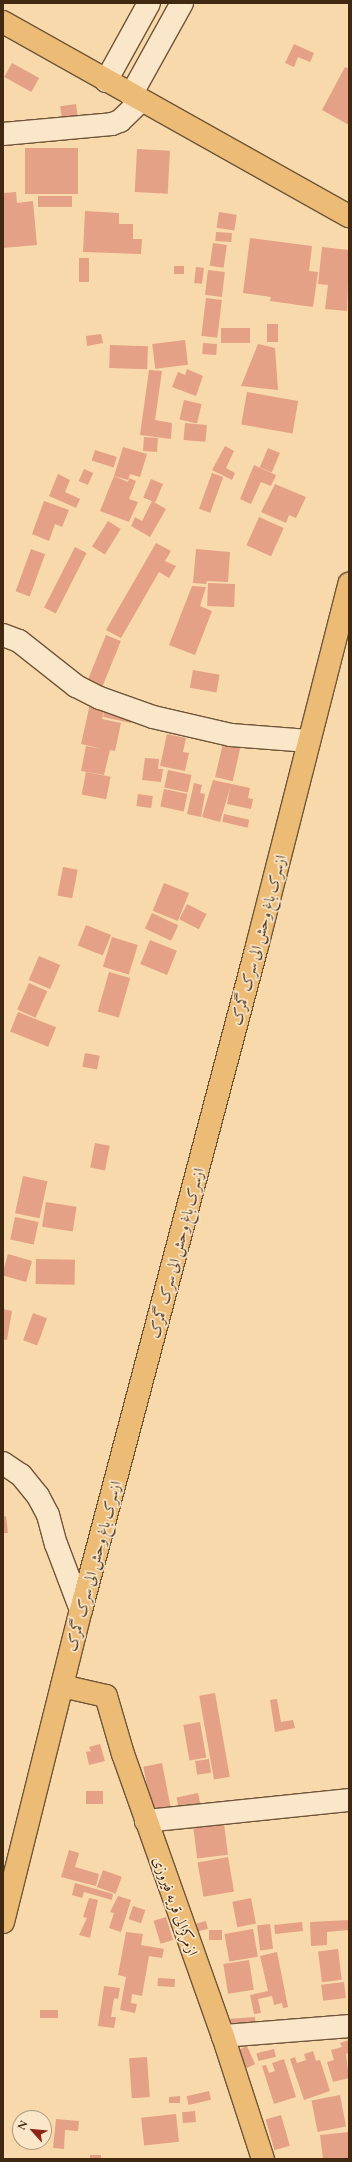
<!DOCTYPE html>
<meta charset="utf-8">
<style>
body{margin:0}
#map{position:relative;width:352px;height:2162px;overflow:hidden;background:#f8d9ac;font-family:"EB Garamond",Amiri,serif}
div>[style]{position:absolute}
[style*='--x']{left:calc(var(--x)*1px);top:calc(var(--y)*1px);width:calc(var(--w)*1px);rotate:calc(var(--a)*1deg)}
.building>*{inset:0;background:#e4a185;transform-origin:0 0}
.roads{filter:drop-shadow(1px 0 #6f5538) drop-shadow(-1px 0 #6f5538) drop-shadow(0 1px #6f5538) drop-shadow(0 -1px #6f5538)}
.minor>*{height:22px;margin:-11px;padding:0 11px;transform-origin:11px;border-radius:11px;background:#fae6c9}
.major>*{height:22px;margin:-11px;padding:0 11px;transform-origin:11px;border-radius:11px;background:#ecbc76}
span{translate:-50% -50%;white-space:nowrap;text-align:center;line-height:1.15;-webkit-text-stroke:3.5px #fae6c9;paint-order:stroke}
.street-label{font-size:15px;color:#412911}
.frame{position:absolute;inset:0;border:4px solid #412911;pointer-events:none}
.north{position:absolute;left:12px;top:2110px;width:40px;height:40px;box-sizing:border-box;background:#fae6c9;border:1px solid #b09a7f;border-radius:50%;rotate:297deg;font-size:11px;font-weight:700;line-height:16px;text-align:center;color:#412911}
.north::after{content:'';display:block;margin:auto;width:14px;height:18px;background:#8f2418;clip-path:polygon(50% 0,100% 100%,50% 72%,0 100%)}
</style>
<div id="map">
<div class="building">
<i style="clip-path:polygon(294px 44px,314px 53px,310px 62px,298px 57px,294px 67px,285px 63px)"></i>
<i style="left:12px;top:63px;width:31px;height:16px;rotate:29deg"></i>
<i style="clip-path:polygon(345px 67px,349px 69px,349px 125px,322px 110px)"></i>
<i style="left:76px;top:104px;width:14px;height:16px;rotate:82deg"></i>
<i style="left:25px;top:148px;width:53px;height:46px"></i>
<i style="left:137px;top:149px;width:33px;height:43px;rotate:3deg"></i>
<i style="clip-path:polygon(16px 192px,17px 203px,33px 201px,37px 245px,3px 248px,3px 193px)"></i>
<i style="left:72px;top:196px;width:11px;height:34px;rotate:90deg"></i>
<i style="clip-path:polygon(85px 211px,119px 213px,119px 224px,133px 224px,133px 239px,142px 239px,141px 254px,83px 252px)"></i>
<i style="left:219px;top:212px;width:18px;height:16px;rotate:9deg"></i>
<i style="left:216px;top:232px;width:16px;height:9px;rotate:4deg"></i>
<i style="clip-path:polygon(250px 238px,312px 246px,309px 271px,318px 272px,313px 307px,270px 301px,271px 297px,243px 293px)"></i>
<i style="left:213px;top:243px;width:14px;height:23px;rotate:8deg"></i>
<i style="clip-path:polygon(322px 247px,349px 250px,347px 311px,325px 309px,328px 285px,318px 284px)"></i>
<i style="left:79px;top:258px;width:10px;height:24px"></i>
<i style="left:174px;top:266px;width:10px;height:8px"></i>
<i style="left:196px;top:267px;width:8px;height:16px;rotate:7deg"></i>
<i style="left:208px;top:270px;width:17px;height:25px;rotate:7deg"></i>
<i style="left:206px;top:298px;width:16px;height:38px;rotate:7deg"></i>
<i style="left:267px;top:324px;width:11px;height:18px"></i>
<i style="left:250px;top:328px;width:15px;height:29px;rotate:90deg"></i>
<i style="clip-path:polygon(101px 334px,103px 343px,87px 346px,86px 336px)"></i>
<i style="left:185px;top:340px;width:25px;height:33px;rotate:83deg"></i>
<i style="left:203px;top:343px;width:14px;height:11px;rotate:4deg"></i>
<i style="clip-path:polygon(258px 344px,275px 348px,278px 390px,241px 386px)"></i>
<i style="left:110px;top:345px;width:38px;height:23px;rotate:2deg"></i>
<i style="clip-path:polygon(187px 369px,203px 376px,196px 396px,172px 387px,178px 372px,185px 375px)"></i>
<i style="clip-path:polygon(149px 370px,162px 371px,155px 420px,172px 423px,171px 439px,140px 435px)"></i>
<i style="left:247px;top:392px;width:52px;height:33px;rotate:10deg"></i>
<i style="left:184px;top:400px;width:18px;height:20px;rotate:13deg"></i>
<i style="left:185px;top:423px;width:22px;height:17px;rotate:5deg"></i>
<i style="left:144px;top:437px;width:14px;height:14px;rotate:4deg"></i>
<i style="clip-path:polygon(225px 446px,234px 451px,226px 468px,235px 473px,232px 480px,212px 470px)"></i>
<i style="clip-path:polygon(123px 447px,147px 454px,140px 477px,130px 474px,128px 480px,114px 476px)"></i>
<i style="left:268px;top:448px;width:13px;height:21px;rotate:23deg"></i>
<i style="left:95px;top:450px;width:23px;height:11px;rotate:18deg"></i>
<i style="clip-path:polygon(254px 465px,276px 475px,271px 486px,261px 482px,251px 504px,240px 499px)"></i>
<i style="left:84px;top:469px;width:10px;height:13px;rotate:24deg"></i>
<i style="left:212px;top:473px;width:12px;height:38px;rotate:20deg"></i>
<i style="clip-path:polygon(58px 474px,70px 480px,65px 492px,80px 499px,76px 508px,49px 496px)"></i>
<i style="clip-path:polygon(114px 476px,128px 482px,129px 478px,136px 481px,129px 499px,138px 502px,129px 522px,100px 511px)"></i>
<i style="left:151px;top:479px;width:13px;height:20px;rotate:23deg"></i>
<i style="clip-path:polygon(275px 484px,306px 497px,296px 518px,289px 515px,286px 523px,261px 512px)"></i>
<i style="clip-path:polygon(44px 501px,69px 510px,62px 527px,55px 524px,49px 541px,32px 534px)"></i>
<i style="clip-path:polygon(152px 501px,166px 509px,150px 537px,131px 526px,135px 517px,142px 521px)"></i>
<i style="left:259px;top:517px;width:27px;height:31px;rotate:24deg"></i>
<i style="left:108px;top:521px;width:15px;height:30px;rotate:32deg"></i>
<i style="clip-path:polygon(156px 543px,171px 551px,165px 561px,176px 566px,169px 578px,159px 572px,121px 638px,106px 630px)"></i>
<i style="left:75px;top:547px;width:13px;height:68px;rotate:27deg"></i>
<i style="left:31px;top:549px;width:15px;height:45px;rotate:20deg"></i>
<i style="clip-path:polygon(196px 549px,230px 552px,228px 582px,207px 581px,206px 584px,193px 583px)"></i>
<i style="left:208px;top:583px;width:27px;height:23px;rotate:2deg"></i>
<i style="clip-path:polygon(192px 586px,206px 587px,200px 606px,212px 611px,195px 655px,169px 645px)"></i>
<i style="left:106px;top:635px;width:16px;height:51px;rotate:22deg"></i>
<i style="left:193px;top:670px;width:27px;height:18px;rotate:10deg"></i>
<i style="clip-path:polygon(90px 704px,105px 707px,102px 719px,121px 723px,115px 751px,110px 750px,104px 775px,81px 771px,86px 746px,103px 749px,81px 744px)"></i>
<i style="clip-path:polygon(106px 704px,132px 715px,131px 723px,103px 717px)"></i>
<i style="clip-path:polygon(167px 734px,186px 738px,183px 752px,189px 753px,185px 771px,160px 766px)"></i>
<i style="left:223px;top:743px;width:18px;height:35px;rotate:13deg"></i>
<i style="clip-path:polygon(145px 758px,159px 759px,158px 769px,163px 769px,161px 782px,142px 780px)"></i>
<i style="left:168px;top:770px;width:24px;height:18px;rotate:12deg"></i>
<i style="left:86px;top:772px;width:25px;height:23px;rotate:11deg"></i>
<i style="clip-path:polygon(213px 780px,250px 788px,248px 798px,253px 799px,251px 809px,227px 804px,230px 788px,220px 822px,202px 817px)"></i>
<i style="clip-path:polygon(194px 783px,202px 785px,200px 793px,205px 794px,201px 817px,187px 814px)"></i>
<i style="left:164px;top:789px;width:24px;height:18px;rotate:12deg"></i>
<i style="left:138px;top:794px;width:15px;height:12px;rotate:8deg"></i>
<i style="left:224px;top:814px;width:26px;height:8px;rotate:13deg"></i>
<i style="left:63px;top:867px;width:15px;height:29px;rotate:11deg"></i>
<i style="left:164px;top:883px;width:27px;height:30px;rotate:22deg"></i>
<i style="left:187px;top:904px;width:22px;height:17px;rotate:27deg"></i>
<i style="left:152px;top:913px;width:29px;height:17px;rotate:25deg"></i>
<i style="left:86px;top:925px;width:27px;height:22px;rotate:22deg"></i>
<i style="left:112px;top:937px;width:27px;height:31px;rotate:17deg"></i>
<i style="left:150px;top:940px;width:29px;height:26px;rotate:22deg"></i>
<i style="left:39px;top:956px;width:23px;height:26px;rotate:23deg"></i>
<i style="left:109px;top:972px;width:22px;height:41px;rotate:16deg"></i>
<i style="left:29px;top:983px;width:20px;height:29px;rotate:24deg"></i>
<i style="left:18px;top:1012px;width:41px;height:21px;rotate:22deg"></i>
<i style="left:85px;top:1053px;width:15px;height:14px;rotate:11deg"></i>
<i style="left:95px;top:1143px;width:15px;height:25px;rotate:11deg"></i>
<i style="left:23px;top:1176px;width:25px;height:38px;rotate:12deg"></i>
<i style="left:46px;top:1202px;width:31px;height:25px;rotate:9deg"></i>
<i style="left:15px;top:1217px;width:24px;height:23px;rotate:12deg"></i>
<i style="left:8px;top:1254px;width:25px;height:22px;rotate:16deg"></i>
<i style="left:36px;top:1259px;width:39px;height:25px;rotate:1deg"></i>
<i style="clip-path:polygon(3px 1309px,12px 1311px,7px 1340px,3px 1339px)"></i>
<i style="left:33px;top:1313px;width:15px;height:29px;rotate:20deg"></i>
<i style="clip-path:polygon(6px 1516px,8px 1533px,3px 1533px,3px 1517px)"></i>
<i style="left:215px;top:1693px;width:85px;height:16px;rotate:80deg"></i>
<i style="clip-path:polygon(277px 1699px,281px 1722px,293px 1720px,295px 1728px,275px 1732px,270px 1700px)"></i>
<i style="left:200px;top:1722px;width:36px;height:17px;rotate:80deg"></i>
<i style="clip-path:polygon(100px 1744px,105px 1761px,89px 1765px,86px 1752px,91px 1751px,89px 1747px)"></i>
<i style="left:209px;top:1759px;width:14px;height:14px;rotate:82deg"></i>
<i style="left:162px;top:1763px;width:49px;height:19px;rotate:79deg"></i>
<i style="left:103px;top:1791px;width:13px;height:17px;rotate:90deg"></i>
<i style="left:198px;top:1793px;width:14px;height:22px;rotate:78deg"></i>
<i style="left:224px;top:1823px;width:32px;height:31px;rotate:83deg"></i>
<i style="clip-path:polygon(69px 1850px,79px 1853px,75px 1867px,99px 1874px,96px 1886px,61px 1877px)"></i>
<i style="left:228px;top:1857px;width:35px;height:31px;rotate:80deg"></i>
<i style="left:103px;top:1870px;width:20px;height:18px;rotate:20deg"></i>
<i style="clip-path:polygon(75px 1883px,113px 1894px,112px 1900px,84px 1892px,82px 1898px,72px 1895px)"></i>
<i style="clip-path:polygon(118px 1896px,131px 1900px,121px 1932px,109px 1928px,114px 1913px,110px 1912px)"></i>
<i style="clip-path:polygon(89px 1898px,98px 1900px,90px 1938px,79px 1935px,87px 1918px,83px 1917px)"></i>
<i style="left:251px;top:1898px;width:26px;height:19px;rotate:79deg"></i>
<i style="left:133px;top:1906px;width:13px;height:14px;rotate:18deg"></i>
<i style="left:166px;top:1917px;width:24px;height:13px;rotate:73deg"></i>
<i style="clip-path:polygon(349px 1920px,349px 1930px,327px 1932px,327px 1945px,311px 1946px,310px 1922px)"></i>
<i style="left:206px;top:1921px;width:8px;height:13px;rotate:76deg"></i>
<i style="left:302px;top:1922px;width:9px;height:28px;rotate:84deg"></i>
<i style="left:270px;top:1924px;width:25px;height:13px;rotate:83deg"></i>
<i style="left:253px;top:1929px;width:28px;height:29px;rotate:80deg"></i>
<i style="left:222px;top:1930px;width:10px;height:13px;rotate:90deg"></i>
<i style="clip-path:polygon(126px 1932px,143px 1934px,141px 1945px,164px 1949px,162px 1958px,149px 1956px,142px 1996px,132px 1994px,131px 2003px,137px 2004px,135px 2013px,120px 2010px,126px 1977px,118px 1975px)"></i>
<i style="left:338px;top:1949px;width:31px;height:20px;rotate:83deg"></i>
<i style="clip-path:polygon(277px 1952px,288px 2007px,283px 2008px,282px 2003px,274px 2005px,272px 1996px,258px 1999px,261px 2013px,254px 2014px,250px 1995px,268px 1991px,260px 1956px)"></i>
<i style="left:249px;top:1960px;width:30px;height:26px;rotate:81deg"></i>
<i style="left:158px;top:1978px;width:17px;height:8px;rotate:3deg"></i>
<i style="left:344px;top:1982px;width:16px;height:23px;rotate:83deg"></i>
<i style="clip-path:polygon(104px 1986px,120px 1988px,118px 1999px,114px 1998px,111px 2017px,116px 2017px,114px 2028px,98px 2026px)"></i>
<i style="left:58px;top:2010px;width:8px;height:18px;rotate:90deg"></i>
<i style="left:255px;top:2017px;width:13px;height:25px;rotate:86deg"></i>
<i style="clip-path:polygon(349px 2040px,349px 2053px,346px 2054px,349px 2078px,333px 2082px,327px 2062px,334px 2060px,331px 2050px,342px 2047px,340px 2043px)"></i>
<i style="left:247px;top:2046px;width:20px;height:11px;rotate:66deg"></i>
<i style="left:274px;top:2049px;width:8px;height:18px;rotate:76deg"></i>
<i style="clip-path:polygon(313px 2051px,316px 2061px,320px 2060px,330px 2091px,304px 2100px,290px 2059px,295px 2057px,297px 2063px,306px 2060px,304px 2054px)"></i>
<i style="left:147px;top:2057px;width:40px;height:18px;rotate:86deg"></i>
<i style="clip-path:polygon(284px 2059px,296px 2097px,274px 2104px,262px 2066px,266px 2065px,269px 2073px,275px 2071px,272px 2063px)"></i>
<i style="left:209px;top:2091px;width:9px;height:23px;rotate:77deg"></i>
<i style="left:340px;top:2095px;width:32px;height:29px;rotate:79deg"></i>
<i style="clip-path:polygon(180px 2096px,180px 2103px,169px 2103px,169px 2097px)"></i>
<i style="left:195px;top:2111px;width:11px;height:13px;rotate:85deg"></i>
<i style="left:176px;top:2114px;width:28px;height:35px;rotate:84deg"></i>
<i style="left:281px;top:2115px;width:32px;height:16px;rotate:74deg"></i>
<i style="clip-path:polygon(56px 2119px,79px 2121px,78px 2131px,65px 2130px,64px 2149px,53px 2148px)"></i>
<i style="clip-path:polygon(349px 2132px,349px 2159px,323px 2159px,320px 2135px)"></i>
<i style="left:90px;top:2155px;width:11px;height:4px"></i>
</div>
<div class="roads">
<div class="minor">
<i style="--x:106;--y:81;--w:89;--a:-61.1"></i>
<i style="--x:131;--y:95;--w:105;--a:-61"></i>
<i style="--x:3;--y:134;--w:109;--a:-5.2"></i>
<i style="--x:112;--y:124;--w:9;--a:-21"></i>
<i style="--x:120;--y:121;--w:29;--a:-44"></i>
<i style="--x:3;--y:635;--w:17;--a:21"></i>
<i style="--x:19;--y:641;--w:73;--a:38.3"></i>
<i style="--x:76;--y:686;--w:27;--a:27"></i>
<i style="--x:100;--y:698;--w:56;--a:19.7"></i>
<i style="--x:153;--y:717;--w:80;--a:13"></i>
<i style="--x:231;--y:735;--w:78;--a:4.4"></i>
<i style="--x:3;--y:1463;--w:22;--a:34"></i>
<i style="--x:21;--y:1475;--w:27;--a:51"></i>
<i style="--x:38;--y:1496;--w:21;--a:62"></i>
<i style="--x:48;--y:1515;--w:30;--a:75"></i>
<i style="--x:56;--y:1544;--w:71;--a:69.3"></i>
<i style="--x:146;--y:1821;--w:204;--a:-5.9"></i>
<i style="--x:223;--y:2036;--w:126;--a:-4.5"></i>
</div>
<div class="major">
<i style="--x:3;--y:22;--w:397;--a:29.3"></i>
<i style="--x:62;--y:1686;--w:45;--a:12.8"></i>
<i style="--x:106;--y:1696;--w:60;--a:73.7"></i>
<i style="--x:123;--y:1754;--w:299;--a:70.5"></i>
<i style="--x:223;--y:2036;--w:129;--a:72"></i>
<i style="--x:3;--y:1922;--w:322;--a:-76"></i>
<i style="--x:81;--y:1610;--w:687;--a:-75.15"></i>
<i style="--x:257;--y:946;--w:374;--a:-75.7"></i>
</div>
</div>
<div class="street-label">
<span style="left:258px;top:940px;rotate:-75deg">ازسرک باغ وحش الی سرک گمرک</span>
<span style="left:176px;top:1253px;rotate:-75deg">ازسرک باغ وحش الی سرک گمرک</span>
<span style="left:93px;top:1566px;rotate:-75deg">ازسرک باغ وحش الی سرک گمرک</span>
<span style="left:176px;top:1906px;rotate:70deg">ازمرکزالی قریه فیروزی</span>
</div>
<div class="frame"></div>
<div class="north">N</div>
</div>
